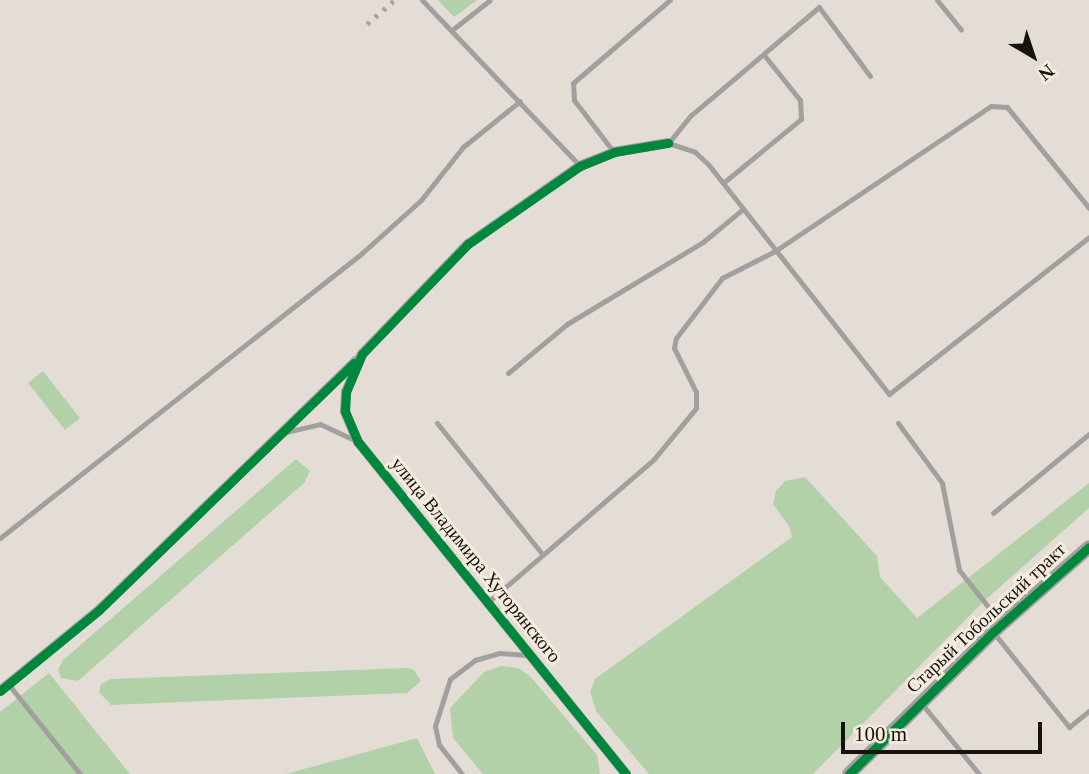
<!DOCTYPE html>
<meta charset="utf-8">
<style>
body{margin:0}
#map{position:relative;width:1089px;height:774px;overflow:hidden;background:#e3ddd6;font-family:"Times New Roman",serif}
div>[style]{position:absolute}
[style*='--x']{left:calc(var(--x)*1px);top:calc(var(--y)*1px);width:calc(var(--w)*1px);rotate:calc(var(--a)*1deg)}
.green>*{inset:0;background:#b3d1a8;transform-origin:0 0}
.service>*{height:5px;margin:-2.5px;padding:0 2.5px;transform-origin:2.5px;border-radius:2.5px;background:#a2a09e}
.minor>*{height:10px;margin:-5px;padding:0 5px;transform-origin:5px;border-radius:5px;background:#a2a09e}
.tertiary>*{height:14px;margin:-7px;padding:0 7px;transform-origin:7px;border-radius:7px;background:#a2a09e}
.rail>*{height:4.5px;margin-top:-2.25px;transform-origin:0;background:repeating-linear-gradient(90deg,#a9a6a1 0 3.5px,transparent 0 10.5px)}
.cycleway>*{height:9px;margin:-4.5px;padding:0 4.5px;transform-origin:4.5px;border-radius:4.5px;background:#00873e}
span{translate:-50% -50%;white-space:nowrap;text-align:center;line-height:1.15;-webkit-text-stroke:6px #f5ecde;paint-order:stroke}
.street-label{font-size:19px;color:#16120e}
.north{position:absolute;left:998px;top:21px;width:70px;height:70px;-webkit-text-stroke:5px #f5ecde;paint-order:stroke;rotate:141deg;font-size:19px;font-weight:700;line-height:28px;text-align:center;color:#16120e}
.north::after{content:'';display:block;margin:auto;width:24px;height:32px;background:#16120e;clip-path:polygon(50% 0,100% 100%,50% 72%,0 100%)}
.scale{position:absolute;left:841px;top:722px;width:201px;height:32px;box-sizing:border-box;border:4px solid #16120e;border-top:0;padding-left:9px;font-size:21px;line-height:24px;white-space:nowrap;color:#16120e;-webkit-text-stroke:5px #f5ecde;paint-order:stroke}
</style>
<div id="map">
<div class="green">
<i style="clip-path:polygon(438px 0,477px 0,454px 17px)"></i>
<i style="left:43px;top:371px;width:60px;height:19px;rotate:52deg"></i>
<i style="clip-path:polygon(296px 459px,310px 471px,304px 483px,78px 681px,61px 678px,58px 670px,63px 660px)"></i>
<i style="clip-path:polygon(805px 477px,877px 556px,880px 577px,917px 618px,1089px 483px,1089px 508px,984px 601px,813px 774px,649px 774px,596px 711px,590px 692px,595px 679px,792px 537px,789px 526px,773px 504px,776px 491px,785px 481px)"></i>
<i style="clip-path:polygon(501px 666px,518px 668px,530px 676px,597px 755px,600px 774px,483px 774px,453px 738px,450px 708px,484px 672px)"></i>
<i style="clip-path:polygon(407px 668px,414px 670px,421px 681px,407px 693px,111px 705px,99px 692px,101px 684px,111px 679px)"></i>
<i style="clip-path:polygon(49px 673px,130px 774px,0 774px,0 712px)"></i>
<i style="clip-path:polygon(417px 738px,435px 774px,286px 774px)"></i>
</div>
<div class="service">
<i style="--x:422;--y:0;--w:229;--a:46.4"></i>
<i style="--x:937;--y:0;--w:38;--a:51"></i>
<i style="--x:452;--y:30;--w:48;--a:-38.3"></i>
<i style="--x:870;--y:76;--w:86;--a:-126.5"></i>
<i style="--x:819;--y:7;--w:167;--a:139.8"></i>
<i style="--x:691;--y:115;--w:36;--a:129"></i>
<i style="--x:668;--y:143;--w:28;--a:18"></i>
<i style="--x:695;--y:152;--w:18;--a:43"></i>
<i style="--x:708;--y:164;--w:293;--a:51.8"></i>
<i style="--x:889;--y:394;--w:254;--a:-38.1"></i>
<i style="--x:613;--y:151;--w:64;--a:-127.4"></i>
<i style="--x:574;--y:100;--w:17;--a:-93"></i>
<i style="--x:573;--y:83;--w:128;--a:-40.6"></i>
<i style="--x:723;--y:183;--w:101;--a:-39.4"></i>
<i style="--x:801;--y:119;--w:19;--a:-93"></i>
<i style="--x:800;--y:100;--w:58;--a:-128.7"></i>
<i style="--x:508;--y:373;--w:77;--a:-39.7"></i>
<i style="--x:567;--y:324;--w:159;--a:-31.1"></i>
<i style="--x:703;--y:242;--w:52;--a:-39.5"></i>
<i style="--x:437;--y:423;--w:169;--a:51.2"></i>
<i style="--x:898;--y:423;--w:74;--a:53.7"></i>
<i style="--x:942;--y:483;--w:89;--a:78.9"></i>
<i style="--x:959;--y:570;--w:68;--a:51.6"></i>
<i style="--x:286;--y:432;--w:35;--a:-13"></i>
<i style="--x:320;--y:424;--w:38;--a:25"></i>
<i style="--x:993;--y:513;--w:124;--a:-39.5"></i>
<i style="--x:0;--y:538;--w:461;--a:-38.2"></i>
<i style="--x:362;--y:253;--w:79;--a:-41.9"></i>
<i style="--x:421;--y:200;--w:68;--a:-51.6"></i>
<i style="--x:463;--y:147;--w:73;--a:-38.9"></i>
<i style="--x:488;--y:602;--w:219;--a:-40.7"></i>
<i style="--x:654;--y:459;--w:66;--a:-50.5"></i>
<i style="--x:696;--y:408;--w:16;--a:-90"></i>
<i style="--x:696;--y:392;--w:49;--a:-116.6"></i>
<i style="--x:674;--y:348;--w:10;--a:-79"></i>
<i style="--x:676;--y:338;--w:76;--a:-52.5"></i>
<i style="--x:722;--y:278;--w:59;--a:-27"></i>
<i style="--x:775;--y:251;--w:260;--a:-33.9"></i>
<i style="--x:991;--y:106;--w:16;--a:4"></i>
<i style="--x:1007;--y:107;--w:130;--a:50.9"></i>
<i style="--x:993;--y:632;--w:122;--a:51.3"></i>
<i style="--x:1069;--y:727;--w:26;--a:-39"></i>
<i style="--x:9;--y:685;--w:114;--a:51.4"></i>
<i style="--x:922;--y:704;--w:90;--a:50.8"></i>
<i style="--x:462;--y:774;--w:37;--a:-128"></i>
<i style="--x:439;--y:745;--w:19;--a:-102"></i>
<i style="--x:435;--y:726;--w:49;--a:-72.3"></i>
<i style="--x:450;--y:679;--w:31;--a:-37"></i>
<i style="--x:475;--y:660;--w:25;--a:-16"></i>
<i style="--x:499;--y:653;--w:28;--a:4"></i>
</div>
<div class="minor">
<i style="--x:0;--y:691;--w:128;--a:-39.3"></i>
<i style="--x:99;--y:610;--w:359;--a:-44.1"></i>
<i style="--x:626;--y:774;--w:427;--a:-128.9"></i>
<i style="--x:358;--y:442;--w:34;--a:-113"></i>
<i style="--x:345;--y:411;--w:19;--a:-87"></i>
<i style="--x:346;--y:392;--w:41;--a:-67.2"></i>
<i style="--x:362;--y:354;--w:153;--a:-46.1"></i>
<i style="--x:468;--y:244;--w:136;--a:-34.9"></i>
<i style="--x:580;--y:166;--w:37;--a:-22"></i>
<i style="--x:614;--y:152;--w:55;--a:-9.5"></i>
</div>
<div class="tertiary">
<i style="--x:849;--y:774;--w:202;--a:-44.6"></i>
<i style="--x:993;--y:632;--w:128;--a:-41.5"></i>
</div>
<div class="rail">
<i style="--x:367;--y:24;--w:37;--a:-41"></i>
</div>
<div class="cycleway">
<i style="--x:0;--y:691;--w:128;--a:-39.3"></i>
<i style="--x:99;--y:610;--w:355;--a:-44.1"></i>
<i style="--x:626;--y:774;--w:427;--a:-128.9"></i>
<i style="--x:358;--y:442;--w:34;--a:-113"></i>
<i style="--x:345;--y:411;--w:19;--a:-87"></i>
<i style="--x:346;--y:392;--w:41;--a:-67.2"></i>
<i style="--x:362;--y:354;--w:153;--a:-46.1"></i>
<i style="--x:468;--y:244;--w:136;--a:-34.9"></i>
<i style="--x:580;--y:166;--w:37;--a:-22"></i>
<i style="--x:614;--y:152;--w:55;--a:-9.5"></i>
<i style="--x:849;--y:774;--w:202;--a:-44.6"></i>
<i style="--x:993;--y:632;--w:128;--a:-41.5"></i>
</div>
<div class="street-label">
<span style="left:476px;top:560px;rotate:51deg">улица Владимира Хуторянского</span>
<span style="left:986px;top:618px;rotate:-43deg">Старый Тобольский тракт</span>
</div>
<div class="north">N</div>
<div class="scale">100 m</div>
</div>
